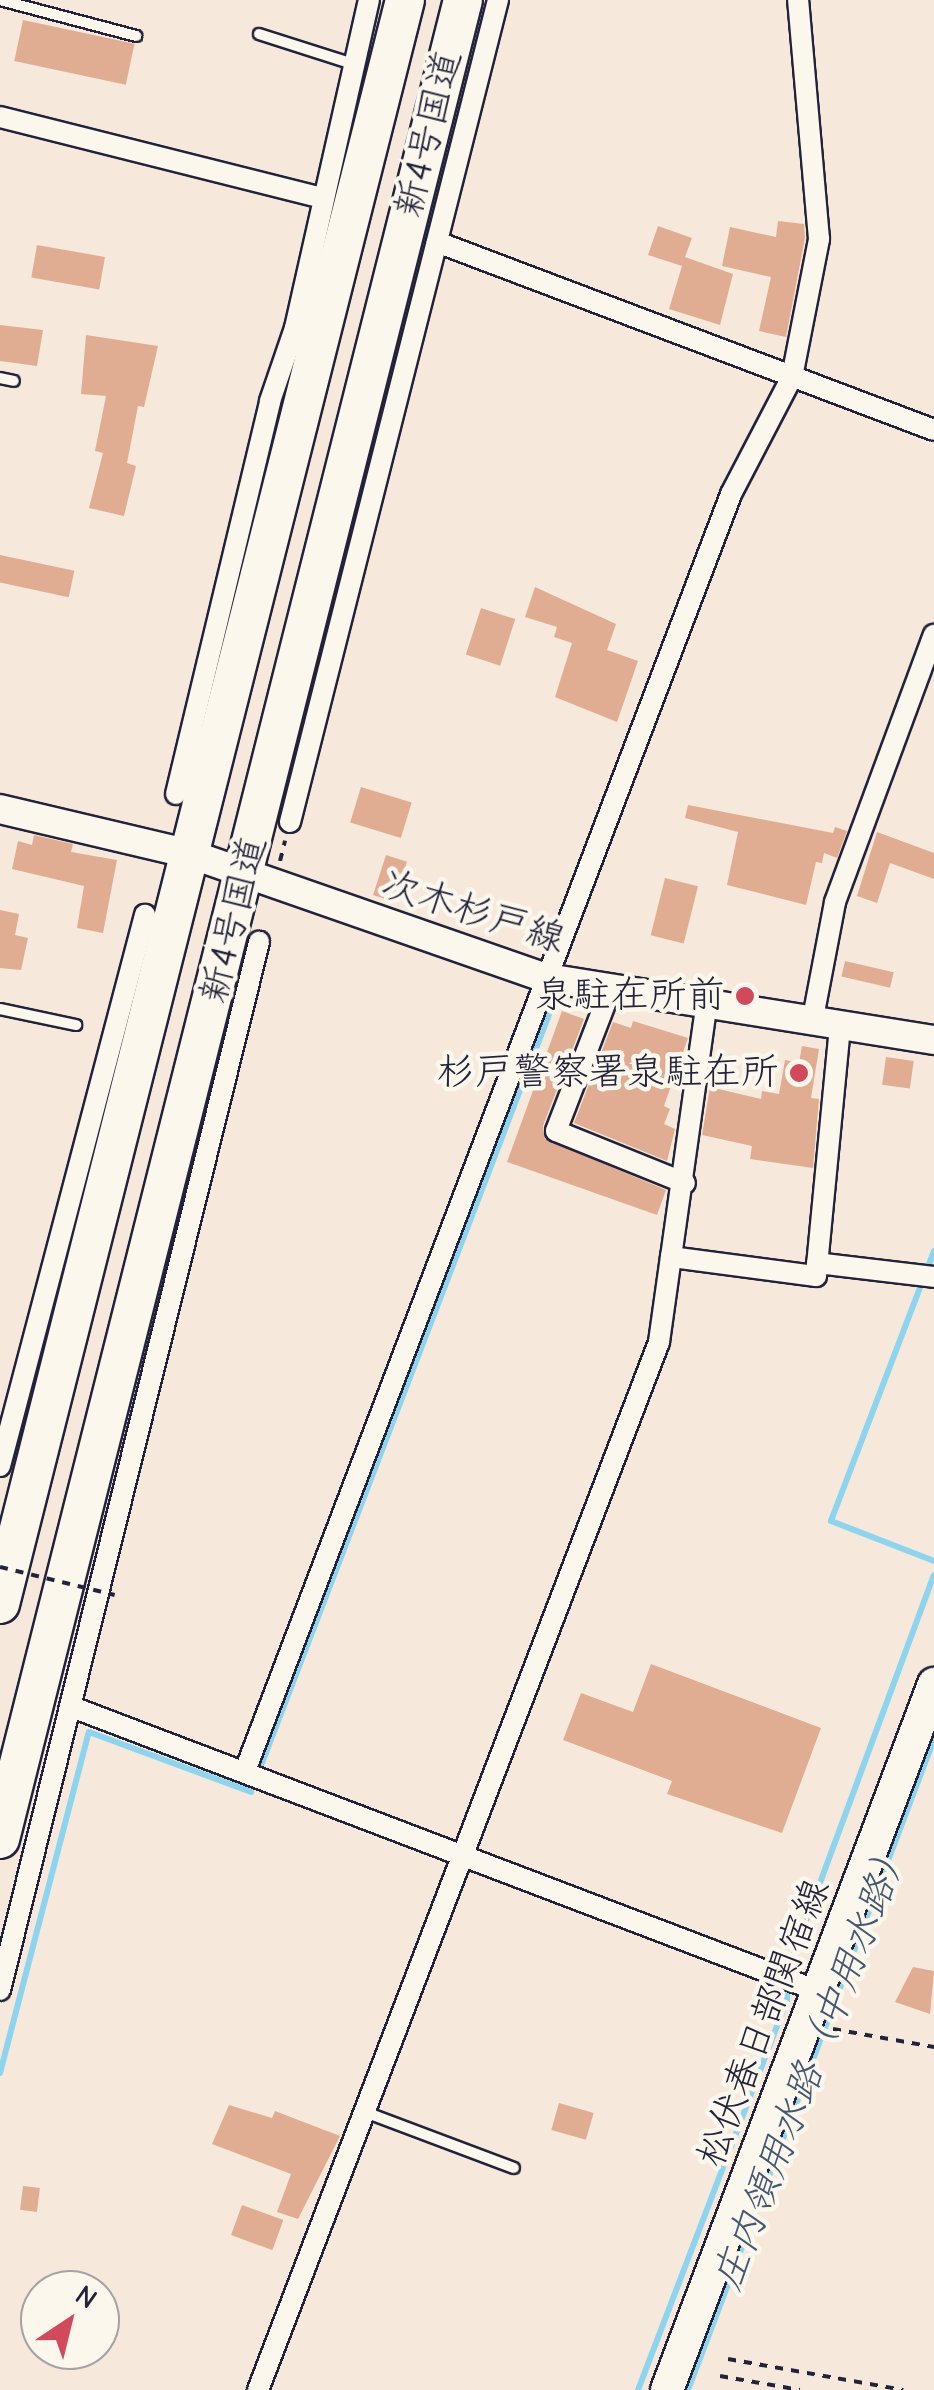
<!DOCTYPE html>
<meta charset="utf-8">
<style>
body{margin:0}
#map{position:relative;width:934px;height:2390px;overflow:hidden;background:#f6e8da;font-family:"Comic Neue","Klee One",sans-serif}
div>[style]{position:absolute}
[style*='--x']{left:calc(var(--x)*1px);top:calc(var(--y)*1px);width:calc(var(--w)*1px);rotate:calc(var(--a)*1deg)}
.stream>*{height:6px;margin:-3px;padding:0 3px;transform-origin:3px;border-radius:3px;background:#8dd4ee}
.building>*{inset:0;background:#e0ad93;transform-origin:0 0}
.path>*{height:4px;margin-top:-2px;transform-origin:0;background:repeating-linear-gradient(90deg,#22223b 0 8px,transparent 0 16px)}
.roads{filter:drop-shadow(2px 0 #22223b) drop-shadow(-2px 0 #22223b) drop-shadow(0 2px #22223b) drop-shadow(0 -2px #22223b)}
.lane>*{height:10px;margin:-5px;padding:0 5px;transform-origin:5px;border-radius:5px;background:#fbf7ec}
.street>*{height:20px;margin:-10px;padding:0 10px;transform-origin:10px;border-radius:10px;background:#fbf7ec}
.secondary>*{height:28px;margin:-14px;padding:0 14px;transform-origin:14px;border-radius:14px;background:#fbf7ec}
.primary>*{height:32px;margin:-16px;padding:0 16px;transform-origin:16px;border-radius:16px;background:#fbf7ec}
.highway>*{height:38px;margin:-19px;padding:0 19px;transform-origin:19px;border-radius:19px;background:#fbf7ec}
.path-bridge>*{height:4px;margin-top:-2px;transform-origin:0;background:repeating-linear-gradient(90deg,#22223b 0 8px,transparent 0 16px)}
.dots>*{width:28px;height:28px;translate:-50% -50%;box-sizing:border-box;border:5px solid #fbf7ec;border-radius:50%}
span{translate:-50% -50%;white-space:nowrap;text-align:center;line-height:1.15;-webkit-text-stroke:9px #fbf7ec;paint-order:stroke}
.street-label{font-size:38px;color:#22223b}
.poi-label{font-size:38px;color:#22223b}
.right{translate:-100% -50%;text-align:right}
.water-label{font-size:40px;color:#425771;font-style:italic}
.north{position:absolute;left:20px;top:2270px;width:100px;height:100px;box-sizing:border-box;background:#fbf7ec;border:2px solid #a4a2a5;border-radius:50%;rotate:35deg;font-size:28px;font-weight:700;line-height:40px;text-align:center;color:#22223b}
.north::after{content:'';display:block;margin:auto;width:35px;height:45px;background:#d1495b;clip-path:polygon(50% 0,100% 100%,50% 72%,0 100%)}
</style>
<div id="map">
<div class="stream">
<i style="--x:934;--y:1251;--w:289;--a:110.9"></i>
<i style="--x:831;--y:1521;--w:110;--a:21.2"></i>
<i style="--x:262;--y:1763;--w:813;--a:-69.02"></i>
<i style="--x:787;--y:1972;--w:423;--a:-69.7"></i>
<i style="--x:0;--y:2073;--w:352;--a:-75.4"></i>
<i style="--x:89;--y:1732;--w:173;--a:20.3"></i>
<i style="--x:638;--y:2390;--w:417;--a:-69.1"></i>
<i style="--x:787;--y:2000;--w:15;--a:-90"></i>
<i style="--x:688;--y:2390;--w:696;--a:-69.3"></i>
</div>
<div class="building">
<i style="left:23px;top:20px;width:114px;height:42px;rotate:12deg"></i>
<i style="clip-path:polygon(778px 221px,804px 224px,805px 238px,786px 337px,759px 331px,771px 277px,722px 266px,730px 227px,776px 237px)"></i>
<i style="clip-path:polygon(658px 226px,692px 238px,685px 257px,733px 274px,720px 325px,669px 309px,682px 266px,648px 255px)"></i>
<i style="left:37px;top:245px;width:69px;height:33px;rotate:10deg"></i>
<i style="clip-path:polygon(0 325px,43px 330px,37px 366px,0 361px)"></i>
<i style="clip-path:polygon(86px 335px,158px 346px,144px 407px,138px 406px,127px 463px,136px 466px,124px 516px,89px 508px,103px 453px,95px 451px,106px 396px,81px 394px)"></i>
<i style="left:0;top:555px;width:76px;height:27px;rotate:12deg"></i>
<i style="clip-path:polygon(535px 587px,616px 624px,607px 650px,638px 661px,617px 722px,555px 697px,572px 643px,554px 637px,557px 627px,525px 617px)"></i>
<i style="left:481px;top:608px;width:36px;height:49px;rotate:18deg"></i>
<i style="left:361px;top:787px;width:53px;height:37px;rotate:17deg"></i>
<i style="clip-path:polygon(688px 805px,833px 833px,835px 827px,847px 831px,837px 858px,824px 853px,822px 863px,816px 862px,806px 905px,727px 885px,738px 832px,685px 818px)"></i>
<i style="clip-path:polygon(877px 832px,934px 853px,934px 879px,890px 863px,877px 903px,857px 896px)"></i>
<i style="clip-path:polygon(34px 835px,73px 844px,71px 852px,117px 860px,103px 933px,77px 928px,84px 886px,12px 869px,18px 841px,32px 845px)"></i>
<i style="left:386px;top:855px;width:22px;height:42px;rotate:18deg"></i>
<i style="left:665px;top:878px;width:34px;height:59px;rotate:14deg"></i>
<i style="clip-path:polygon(0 910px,19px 914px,15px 935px,28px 938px,21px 970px,0 968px)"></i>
<i style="left:845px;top:961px;width:50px;height:16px;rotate:13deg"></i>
<i style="clip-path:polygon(562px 1011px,584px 1019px,543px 1126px,545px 1139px,666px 1190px,657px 1215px,507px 1162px)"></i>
<i style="clip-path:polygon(633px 1021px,688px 1038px,664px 1106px,670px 1109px,664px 1124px,675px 1129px,667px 1161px,574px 1123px,613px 1022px,631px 1028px)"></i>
<i style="clip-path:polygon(802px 1046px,819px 1049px,811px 1098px,819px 1099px,813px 1168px,750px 1159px,752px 1146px,702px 1135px,710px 1087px,761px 1099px,762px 1091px,779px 1094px,785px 1060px,799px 1063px)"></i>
<i style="left:886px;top:1057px;width:28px;height:28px;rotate:8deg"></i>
<i style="clip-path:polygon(651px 1664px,821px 1728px,782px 1833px,667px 1794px,672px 1781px,563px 1740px,581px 1693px,633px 1712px)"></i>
<i style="clip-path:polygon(913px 1967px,934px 1971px,930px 2014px,895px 2002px)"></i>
<i style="left:559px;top:2103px;width:36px;height:28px;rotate:16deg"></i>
<i style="clip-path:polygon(229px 2105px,272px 2118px,275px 2111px,340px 2136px,298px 2219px,277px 2212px,291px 2174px,212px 2144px)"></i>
<i style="left:23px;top:2186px;width:17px;height:24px;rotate:7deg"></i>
<i style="left:242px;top:2205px;width:44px;height:32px;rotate:20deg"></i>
</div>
<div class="path">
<i style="--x:280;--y:861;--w:21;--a:-76"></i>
<i style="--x:833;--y:2029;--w:103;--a:10.1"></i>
<i style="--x:728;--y:2359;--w:178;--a:10"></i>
<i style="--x:720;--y:2376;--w:81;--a:9.9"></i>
</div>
<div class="roads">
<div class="lane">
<i style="--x:0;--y:0;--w:141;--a:14.8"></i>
<i style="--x:259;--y:34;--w:99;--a:17.7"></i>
<i style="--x:0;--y:378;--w:14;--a:12"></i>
<i style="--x:0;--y:1009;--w:78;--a:11.9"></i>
<i style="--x:365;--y:2112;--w:159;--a:20.6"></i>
</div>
<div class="street">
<i style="--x:0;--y:117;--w:329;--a:14.1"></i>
<i style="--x:437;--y:242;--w:531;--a:20.72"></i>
<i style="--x:176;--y:794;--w:404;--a:-76.5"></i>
<i style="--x:270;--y:401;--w:77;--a:-71.1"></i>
<i style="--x:295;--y:328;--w:336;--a:-77.3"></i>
<i style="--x:290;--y:822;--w:848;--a:-75.8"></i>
<i style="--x:610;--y:991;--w:150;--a:111.1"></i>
<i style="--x:556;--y:1131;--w:139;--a:22"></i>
<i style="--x:706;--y:1008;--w:251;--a:98"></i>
<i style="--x:671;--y:1257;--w:146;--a:7.5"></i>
<i style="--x:816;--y:1276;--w:250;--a:-84.5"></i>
<i style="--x:812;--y:1023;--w:123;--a:-79.2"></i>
<i style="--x:835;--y:902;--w:285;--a:-69.7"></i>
<i style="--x:817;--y:1263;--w:118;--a:6.8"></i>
<i style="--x:0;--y:1466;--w:570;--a:-75.26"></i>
<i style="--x:72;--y:1707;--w:798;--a:20.84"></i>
<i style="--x:245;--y:1771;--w:1366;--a:-69.16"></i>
<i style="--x:731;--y:494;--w:132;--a:-62.5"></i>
<i style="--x:792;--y:377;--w:141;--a:-78.9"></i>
<i style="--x:819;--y:239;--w:240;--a:-95"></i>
<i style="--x:0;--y:1990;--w:1080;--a:-76.12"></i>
<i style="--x:258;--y:2390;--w:1122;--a:-69.06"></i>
<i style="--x:659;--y:1342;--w:86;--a:-82"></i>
</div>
<div class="secondary">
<i style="--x:0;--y:809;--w:195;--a:13.3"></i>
<i style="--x:190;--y:854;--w:378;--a:19.2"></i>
<i style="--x:547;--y:978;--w:392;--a:9.1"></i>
</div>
<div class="primary">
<i style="--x:667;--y:2390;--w:755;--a:-69.28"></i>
</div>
<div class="highway">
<i style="--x:0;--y:1604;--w:1654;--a:-75.83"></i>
<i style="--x:0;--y:1839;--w:1896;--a:-75.87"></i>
</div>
</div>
<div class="path-bridge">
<i style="--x:0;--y:1567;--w:118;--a:13.7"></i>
</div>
<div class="dots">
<i style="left:745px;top:996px;background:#d1495b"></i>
<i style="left:799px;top:1073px;background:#d1495b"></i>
</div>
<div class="street-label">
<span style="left:429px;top:134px;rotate:-76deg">新4号国道</span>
<span style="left:473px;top:912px;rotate:18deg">次木杉戸線</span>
<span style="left:234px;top:920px;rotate:-76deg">新4号国道</span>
<span style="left:764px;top:2023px;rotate:-69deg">松伏春日部関宿線</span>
</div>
<div class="poi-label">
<span class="right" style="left:725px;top:996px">泉駐在所前</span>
<span class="right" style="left:779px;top:1073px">杉戸警察署泉駐在所</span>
</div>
<div class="water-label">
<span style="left:811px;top:2064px;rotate:-69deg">庄内領用水路（中用水路）</span>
</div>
<div class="north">N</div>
</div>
